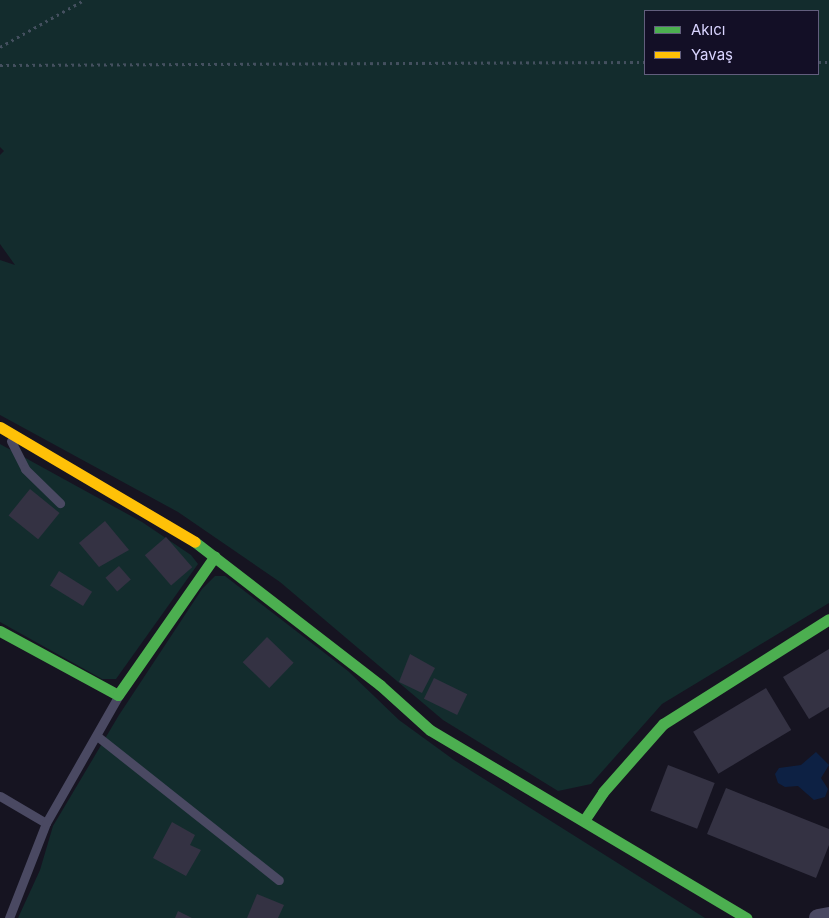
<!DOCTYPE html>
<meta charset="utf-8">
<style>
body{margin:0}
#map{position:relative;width:829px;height:918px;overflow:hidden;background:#161421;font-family:Inter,sans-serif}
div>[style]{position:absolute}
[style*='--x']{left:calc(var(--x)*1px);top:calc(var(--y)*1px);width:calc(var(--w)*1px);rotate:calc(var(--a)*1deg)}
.green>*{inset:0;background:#132c2d}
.water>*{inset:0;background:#0d2144}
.building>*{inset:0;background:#343243;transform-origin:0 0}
.path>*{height:3px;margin-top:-1.5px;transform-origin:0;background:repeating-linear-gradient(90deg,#44505f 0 2.5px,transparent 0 6.5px)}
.lane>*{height:9px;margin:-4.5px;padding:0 4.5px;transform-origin:4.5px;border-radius:4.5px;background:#4a4962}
.street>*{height:18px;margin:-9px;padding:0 9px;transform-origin:9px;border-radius:9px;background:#4a4962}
.fast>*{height:11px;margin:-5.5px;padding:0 5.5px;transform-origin:5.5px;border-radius:5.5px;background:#4caf50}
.slow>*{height:11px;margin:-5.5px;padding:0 5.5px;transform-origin:5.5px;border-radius:5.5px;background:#ffc107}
span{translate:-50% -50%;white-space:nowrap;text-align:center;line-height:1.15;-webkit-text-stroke:4px #130f26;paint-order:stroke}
.legend{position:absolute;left:644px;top:10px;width:175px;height:65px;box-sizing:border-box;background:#130f26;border:1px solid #625e7d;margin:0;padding:6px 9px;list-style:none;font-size:15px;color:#d9d4ff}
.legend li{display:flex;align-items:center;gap:10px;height:25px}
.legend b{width:25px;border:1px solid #625e7d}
</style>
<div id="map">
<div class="green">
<i style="clip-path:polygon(evenodd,0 0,829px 0,829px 603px,662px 704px,591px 784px,558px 791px,443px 720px,280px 582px,178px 512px,0 415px,0 260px,15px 265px,0 244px,0 155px,4px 151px,0 147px,0 0,645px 11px,818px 11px,818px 74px,645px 74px,645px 11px)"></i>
<i style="clip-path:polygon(0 444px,142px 522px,191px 555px,198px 564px,116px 679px,102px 679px,0 622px)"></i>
<i style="clip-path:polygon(215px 576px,225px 576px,348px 671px,399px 720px,454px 760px,705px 918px,18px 918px,40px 870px,53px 826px,119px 715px,202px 589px)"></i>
</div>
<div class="water">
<i style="clip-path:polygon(816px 752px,829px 765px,821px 778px,828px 789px,825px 797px,814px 800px,798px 786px,785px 787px,778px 783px,775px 774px,779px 768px,801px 765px)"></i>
</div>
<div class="building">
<i style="left:30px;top:489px;width:38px;height:34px;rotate:39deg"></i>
<i style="clip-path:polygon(105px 521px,129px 550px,99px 567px,79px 543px)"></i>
<i style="left:166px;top:537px;width:40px;height:28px;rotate:49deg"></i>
<i style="left:119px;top:566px;width:18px;height:18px;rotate:49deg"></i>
<i style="left:59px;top:571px;width:39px;height:17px;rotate:32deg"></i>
<i style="left:267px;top:637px;width:37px;height:35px;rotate:44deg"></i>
<i style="clip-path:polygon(829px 649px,829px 707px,809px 719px,783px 677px)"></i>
<i style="clip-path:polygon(410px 654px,435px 668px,422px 693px,399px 682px)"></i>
<i style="left:434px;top:678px;width:37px;height:23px;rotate:26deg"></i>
<i style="left:766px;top:688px;width:49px;height:85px;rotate:59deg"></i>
<i style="left:668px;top:765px;width:50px;height:49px;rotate:21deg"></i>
<i style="clip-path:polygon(726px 788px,829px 829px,829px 845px,816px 878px,707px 834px)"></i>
<i style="clip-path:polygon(172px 822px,195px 835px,190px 845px,201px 850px,186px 876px,153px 858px)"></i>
<i style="clip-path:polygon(257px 894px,284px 905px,278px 918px,247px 918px)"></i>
<i style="clip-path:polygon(178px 911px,192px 918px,175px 918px)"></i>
</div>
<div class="path">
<i style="--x:0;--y:47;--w:96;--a:-29.2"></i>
<i style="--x:818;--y:62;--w:11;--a:0"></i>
<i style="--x:0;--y:65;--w:645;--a:-0.27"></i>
</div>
<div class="lane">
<i style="--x:11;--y:441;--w:31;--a:63"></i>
<i style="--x:25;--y:469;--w:49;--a:44.2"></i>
<i style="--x:97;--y:736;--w:232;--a:38.4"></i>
<i style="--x:0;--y:796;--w:53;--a:30.4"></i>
<i style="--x:9;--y:918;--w:102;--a:-68.7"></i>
<i style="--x:46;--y:823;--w:145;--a:-60.3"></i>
</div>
<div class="street">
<i style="--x:818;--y:918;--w:11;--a:-10"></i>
</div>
<div class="fast">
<i style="--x:195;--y:542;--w:234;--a:37.7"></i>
<i style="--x:380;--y:685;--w:67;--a:42"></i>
<i style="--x:430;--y:730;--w:368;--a:30.7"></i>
<i style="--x:0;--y:631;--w:134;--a:28.5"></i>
<i style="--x:118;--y:695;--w:169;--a:-55.1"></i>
<i style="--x:585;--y:819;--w:32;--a:-56"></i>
<i style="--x:603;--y:792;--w:91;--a:-48.6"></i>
<i style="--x:663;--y:724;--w:196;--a:-32.3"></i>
</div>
<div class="slow">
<i style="--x:0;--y:427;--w:226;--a:30.5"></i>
</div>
<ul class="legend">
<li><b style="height:6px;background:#4caf50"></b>Akıcı</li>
<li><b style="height:6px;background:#ffc107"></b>Yavaş</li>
</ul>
</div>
